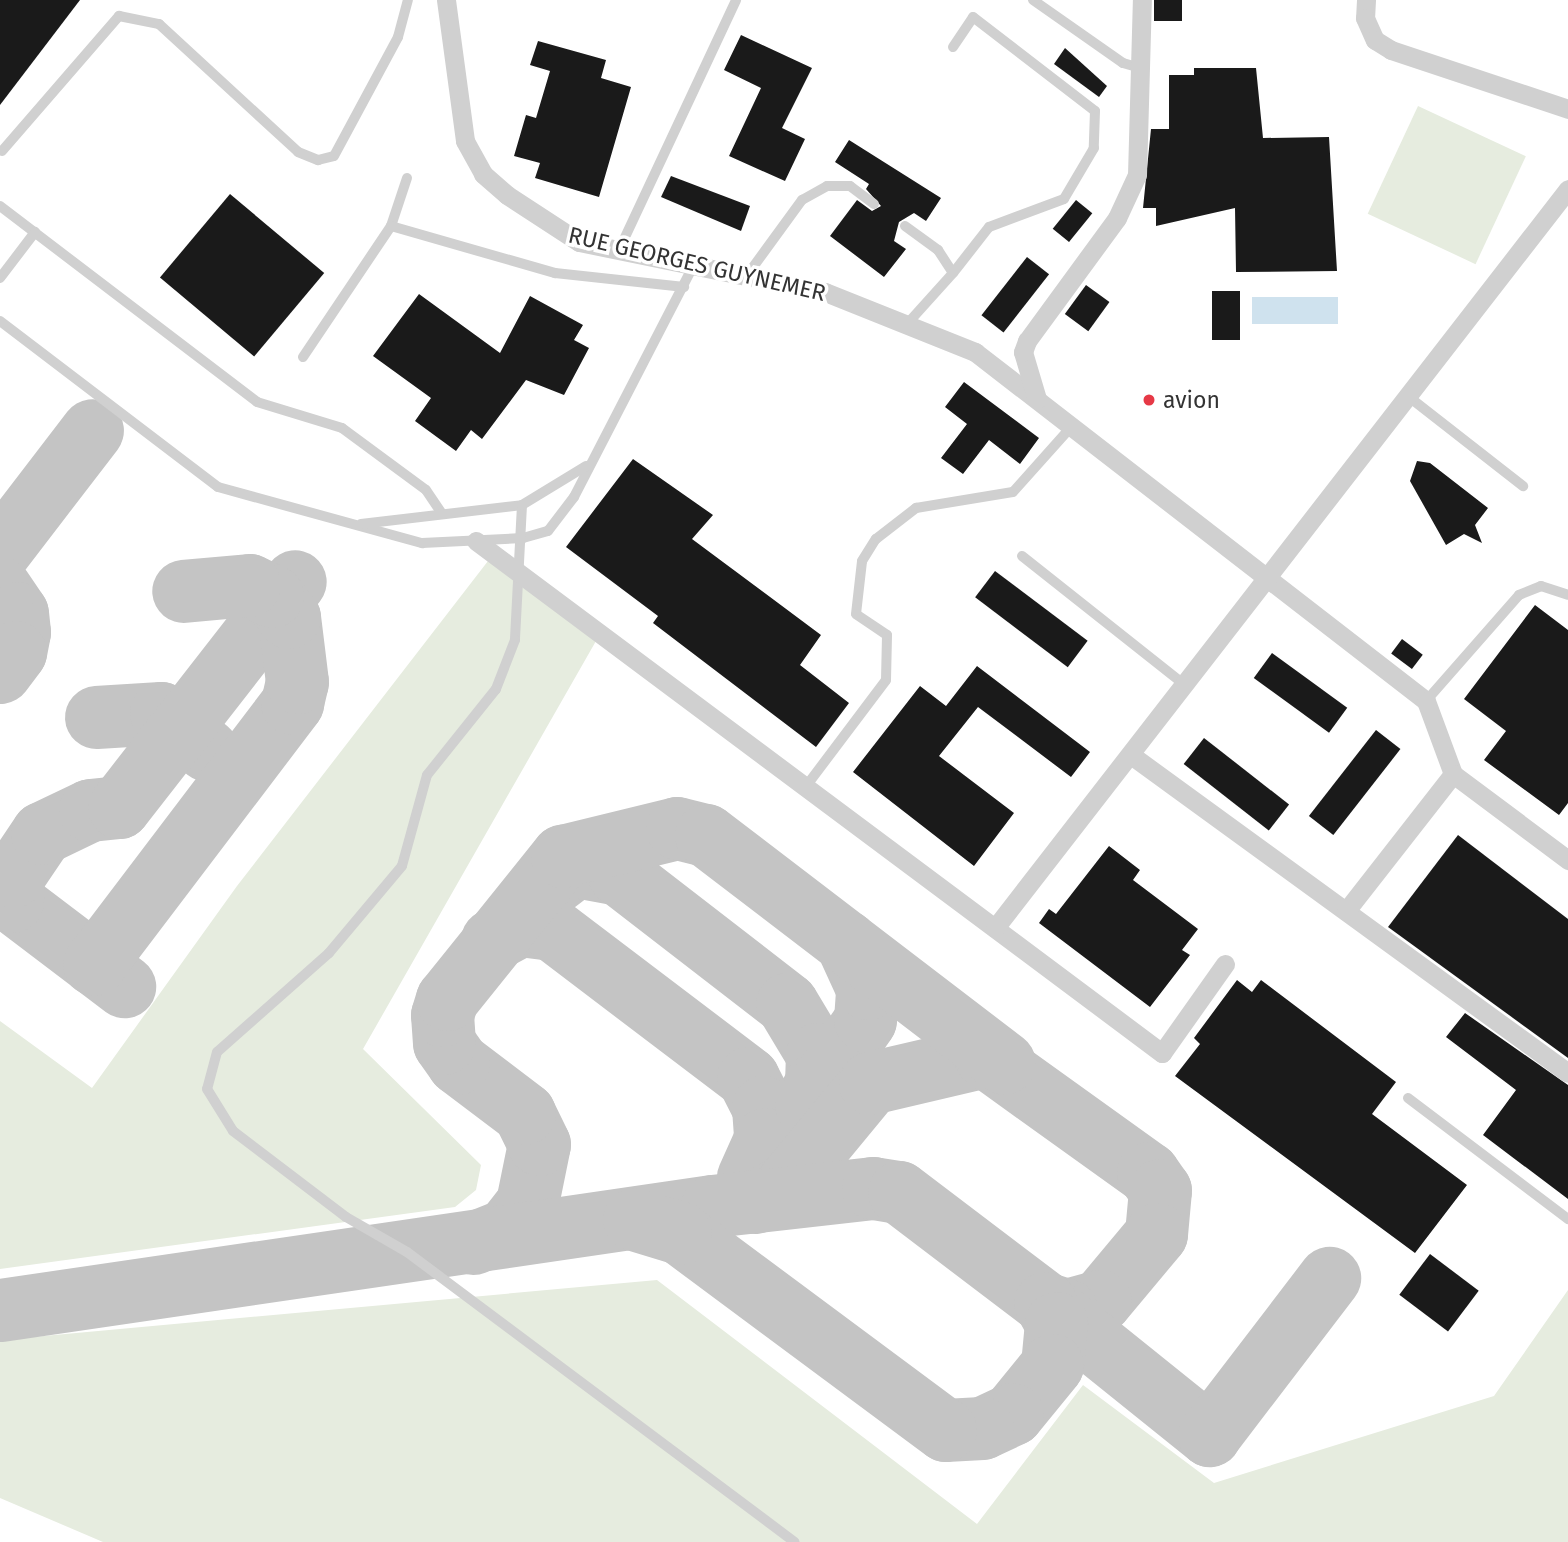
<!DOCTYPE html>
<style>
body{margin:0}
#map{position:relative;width:1568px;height:1542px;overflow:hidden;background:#fff;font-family:"Fira Sans",sans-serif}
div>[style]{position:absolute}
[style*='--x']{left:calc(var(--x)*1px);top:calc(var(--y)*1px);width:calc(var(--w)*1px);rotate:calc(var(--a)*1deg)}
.green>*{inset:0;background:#e6ecdf;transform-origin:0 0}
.water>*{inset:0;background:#cfe2ee;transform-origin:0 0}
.taxiway>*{height:63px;margin:-31.5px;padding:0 31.5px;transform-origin:31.5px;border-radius:31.5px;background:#c4c4c4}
.building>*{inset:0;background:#1a1a1a;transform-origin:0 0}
.service>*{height:10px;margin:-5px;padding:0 5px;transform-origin:5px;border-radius:5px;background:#d0d0d0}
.minor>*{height:19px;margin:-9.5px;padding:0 9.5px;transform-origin:9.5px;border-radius:9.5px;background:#d0d0d0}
.dots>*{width:19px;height:19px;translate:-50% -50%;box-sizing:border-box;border:4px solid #fff;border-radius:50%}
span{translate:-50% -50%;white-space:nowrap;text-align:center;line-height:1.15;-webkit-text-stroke:7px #fff;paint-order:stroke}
.street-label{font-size:23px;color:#333}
.poi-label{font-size:23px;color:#333}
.left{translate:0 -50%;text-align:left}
</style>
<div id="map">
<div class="green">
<i style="left:1418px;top:106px;width:119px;height:119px;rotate:25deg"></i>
<i style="clip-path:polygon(488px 561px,604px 627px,363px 1049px,481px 1165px,476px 1190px,455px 1207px,0 1269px,0 1021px,92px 1088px,237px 886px)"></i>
<i style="clip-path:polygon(657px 1280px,977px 1524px,1083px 1385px,1214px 1483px,1494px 1396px,1568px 1290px,1568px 1542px,103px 1542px,0 1498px,0 1340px)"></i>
</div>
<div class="water">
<i style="left:1338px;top:297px;width:27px;height:86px;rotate:90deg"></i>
</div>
<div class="taxiway">
<i style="--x:0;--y:550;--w:151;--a:-52.5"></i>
<i style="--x:0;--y:588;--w:30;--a:56"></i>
<i style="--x:17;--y:613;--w:19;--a:84"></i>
<i style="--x:19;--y:632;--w:20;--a:101"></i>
<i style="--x:15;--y:652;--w:25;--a:127"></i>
<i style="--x:96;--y:717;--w:65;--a:-3.5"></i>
<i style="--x:161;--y:713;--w:59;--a:38.8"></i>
<i style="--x:556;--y:881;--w:25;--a:-37"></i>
<i style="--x:576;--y:866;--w:44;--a:10.5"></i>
<i style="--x:619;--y:874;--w:212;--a:37.7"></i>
<i style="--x:787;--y:1004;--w:58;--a:59"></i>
<i style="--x:817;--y:1054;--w:29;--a:92"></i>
<i style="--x:816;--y:1083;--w:38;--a:119"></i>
<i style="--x:0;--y:892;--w:156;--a:37.2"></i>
<i style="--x:12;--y:901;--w:25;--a:-88"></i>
<i style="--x:13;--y:876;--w:52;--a:-56"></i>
<i style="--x:42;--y:833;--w:53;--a:-25.6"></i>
<i style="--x:90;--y:810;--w:29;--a:-6"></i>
<i style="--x:119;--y:807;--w:286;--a:-52.1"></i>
<i style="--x:492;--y:940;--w:32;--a:-28"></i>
<i style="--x:520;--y:925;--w:32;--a:7"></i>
<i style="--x:552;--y:929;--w:246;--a:37.2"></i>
<i style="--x:748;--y:1078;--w:33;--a:63"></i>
<i style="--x:763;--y:1107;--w:32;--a:86"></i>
<i style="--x:765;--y:1139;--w:42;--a:114.1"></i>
<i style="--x:94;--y:964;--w:328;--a:-52.8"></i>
<i style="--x:292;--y:703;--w:22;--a:-77"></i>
<i style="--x:297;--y:682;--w:65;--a:-97"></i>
<i style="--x:289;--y:617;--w:27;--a:-129"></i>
<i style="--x:272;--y:596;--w:25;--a:-154"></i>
<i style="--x:249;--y:585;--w:66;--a:174.8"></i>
<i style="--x:806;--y:1105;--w:103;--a:-55.2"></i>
<i style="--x:865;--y:1020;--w:32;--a:-86"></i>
<i style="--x:867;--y:988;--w:51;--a:-114.5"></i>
<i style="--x:755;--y:1202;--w:35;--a:-29"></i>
<i style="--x:786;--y:1185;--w:132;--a:-50.5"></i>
<i style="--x:870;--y:1083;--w:118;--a:-13.2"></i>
<i style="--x:985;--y:1056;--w:201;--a:35.7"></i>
<i style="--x:1148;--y:1173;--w:21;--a:55"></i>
<i style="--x:1160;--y:1190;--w:44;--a:95.2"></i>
<i style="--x:1156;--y:1234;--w:87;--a:129.9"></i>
<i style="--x:1100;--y:1301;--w:35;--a:165"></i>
<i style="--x:1066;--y:1310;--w:22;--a:-162"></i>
<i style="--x:473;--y:1243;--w:37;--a:-22"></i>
<i style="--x:507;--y:1229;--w:33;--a:-52"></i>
<i style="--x:527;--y:1203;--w:60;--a:-78.5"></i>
<i style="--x:539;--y:1144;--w:34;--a:-116"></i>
<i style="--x:524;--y:1113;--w:83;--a:-142.9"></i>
<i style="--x:458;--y:1063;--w:24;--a:-125"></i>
<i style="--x:444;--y:1043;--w:28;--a:-94"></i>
<i style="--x:442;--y:1015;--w:17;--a:-73"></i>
<i style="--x:447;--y:999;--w:184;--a:-51.2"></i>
<i style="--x:562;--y:856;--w:118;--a:-13.7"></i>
<i style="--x:677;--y:828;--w:30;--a:14"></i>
<i style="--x:706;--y:835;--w:375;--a:37.4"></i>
<i style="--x:1045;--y:1303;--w:211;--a:38.8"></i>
<i style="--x:1209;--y:1435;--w:198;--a:-52.6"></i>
<i style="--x:0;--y:1310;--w:720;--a:-8.31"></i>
<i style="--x:712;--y:1206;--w:162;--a:-6.4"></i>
<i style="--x:873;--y:1188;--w:26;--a:9"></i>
<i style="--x:899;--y:1192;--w:183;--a:37.2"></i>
<i style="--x:1045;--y:1303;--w:23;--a:61"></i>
<i style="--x:1056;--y:1323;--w:42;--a:95.4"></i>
<i style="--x:1052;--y:1365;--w:63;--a:129.2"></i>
<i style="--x:1012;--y:1414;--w:33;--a:155"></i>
<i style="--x:982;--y:1428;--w:37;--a:177"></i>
<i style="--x:945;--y:1430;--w:330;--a:-143.4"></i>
<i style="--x:680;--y:1233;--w:48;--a:-163.1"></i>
</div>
<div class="building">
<i style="clip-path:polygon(0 0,80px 0,0 105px)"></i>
<i style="left:1154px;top:0;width:28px;height:21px"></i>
<i style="clip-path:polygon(741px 35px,812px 68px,782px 128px,805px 139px,785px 181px,729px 156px,761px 88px,724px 70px)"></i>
<i style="clip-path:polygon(538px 41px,606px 60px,601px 78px,631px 87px,599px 197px,535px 178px,540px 163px,514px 156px,526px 115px,536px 118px,550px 71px,530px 65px)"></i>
<i style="clip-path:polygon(1065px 48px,1107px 86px,1099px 97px,1054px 64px)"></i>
<i style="clip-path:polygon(1194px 68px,1256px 68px,1263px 138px,1329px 137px,1337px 271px,1236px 272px,1235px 208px,1156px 226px,1156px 208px,1143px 208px,1151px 129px,1169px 129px,1169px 75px,1194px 75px)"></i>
<i style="clip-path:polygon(849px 140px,941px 198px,926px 221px,914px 213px,899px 222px,894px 241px,906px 249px,884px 277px,830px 236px,857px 200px,872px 211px,881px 206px,866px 189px,869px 184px,835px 162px)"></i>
<i style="clip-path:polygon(671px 176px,750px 206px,741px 231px,661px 197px)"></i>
<i style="left:230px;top:194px;width:123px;height:109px;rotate:40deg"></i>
<i style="left:1076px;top:200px;width:21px;height:37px;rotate:39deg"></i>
<i style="left:1027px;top:257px;width:28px;height:74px;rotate:38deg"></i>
<i style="left:1086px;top:285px;width:29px;height:36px;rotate:36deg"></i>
<i style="left:1212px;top:291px;width:28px;height:49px"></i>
<i style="clip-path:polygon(419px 294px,500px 353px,530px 296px,583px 325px,574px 340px,589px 348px,564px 395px,526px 380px,482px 439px,471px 430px,456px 451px,415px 421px,431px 398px,373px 356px)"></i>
<i style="clip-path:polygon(964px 382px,1039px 438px,1020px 464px,989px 440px,963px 474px,941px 458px,967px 424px,945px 407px)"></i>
<i style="clip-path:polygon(633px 459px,713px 515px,692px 539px,821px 635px,800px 665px,849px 703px,816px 747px,653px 623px,658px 616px,566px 547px)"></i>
<i style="clip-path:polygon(1417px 461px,1430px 463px,1488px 508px,1475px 525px,1482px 543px,1464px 534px,1446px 545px,1410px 481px)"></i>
<i style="left:995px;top:571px;width:116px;height:33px;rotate:37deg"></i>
<i style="clip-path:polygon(1535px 605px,1568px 630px,1568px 803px,1559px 815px,1484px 760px,1506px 731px,1464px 699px)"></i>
<i style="left:1402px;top:639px;width:26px;height:18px;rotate:37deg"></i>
<i style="left:1272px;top:653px;width:93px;height:31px;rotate:36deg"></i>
<i style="clip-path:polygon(977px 666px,1090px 752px,1071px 777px,978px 707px,939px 756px,1014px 813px,974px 866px,853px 772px,920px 686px,946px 706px)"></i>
<i style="left:1376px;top:730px;width:31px;height:109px;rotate:38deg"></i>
<i style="left:1204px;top:738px;width:108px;height:33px;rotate:38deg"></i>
<i style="clip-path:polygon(1458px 835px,1568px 919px,1568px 1058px,1388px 927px)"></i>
<i style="clip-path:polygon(1109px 846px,1140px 870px,1133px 880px,1198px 929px,1182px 950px,1190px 955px,1150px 1007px,1039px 923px,1049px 909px,1056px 914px)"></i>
<i style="clip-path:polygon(1237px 980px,1252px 992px,1261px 980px,1396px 1082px,1372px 1114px,1467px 1185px,1415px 1253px,1175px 1076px,1200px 1044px,1194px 1038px)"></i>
<i style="clip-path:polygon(1465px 1013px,1568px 1085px,1568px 1199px,1483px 1135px,1516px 1090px,1446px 1037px)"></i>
<i style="left:1430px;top:1254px;width:61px;height:51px;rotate:37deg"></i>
</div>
<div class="service">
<i style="--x:1033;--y:0;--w:110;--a:35"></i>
<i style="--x:1123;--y:63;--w:18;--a:16"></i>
<i style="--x:953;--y:47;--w:36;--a:-56"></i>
<i style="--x:973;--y:17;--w:154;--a:37.6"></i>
<i style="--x:1095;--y:111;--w:37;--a:92"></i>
<i style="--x:1094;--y:148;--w:59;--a:120.5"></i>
<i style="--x:1064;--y:199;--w:80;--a:159.5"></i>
<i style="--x:989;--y:227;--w:58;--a:128"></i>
<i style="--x:2;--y:151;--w:179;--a:-49.1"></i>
<i style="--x:119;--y:16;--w:41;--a:11.3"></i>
<i style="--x:159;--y:24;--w:189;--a:42.6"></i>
<i style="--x:298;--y:152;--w:22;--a:22"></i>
<i style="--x:318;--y:160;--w:16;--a:-14"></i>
<i style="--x:334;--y:156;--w:135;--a:-61.7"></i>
<i style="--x:398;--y:37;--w:38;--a:-75"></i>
<i style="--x:407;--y:178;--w:51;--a:108.4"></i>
<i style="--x:391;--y:226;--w:171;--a:16"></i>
<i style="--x:555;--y:273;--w:130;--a:6.2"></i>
<i style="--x:0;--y:206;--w:323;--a:37.3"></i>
<i style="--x:257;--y:402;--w:89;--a:17"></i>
<i style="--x:342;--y:428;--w:104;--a:36.4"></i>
<i style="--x:426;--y:490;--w:29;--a:56"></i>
<i style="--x:905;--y:226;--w:41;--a:36"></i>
<i style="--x:938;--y:250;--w:27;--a:57"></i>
<i style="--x:953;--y:273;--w:69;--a:132"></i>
<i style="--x:619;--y:250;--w:276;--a:-64.9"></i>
<i style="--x:748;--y:274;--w:92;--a:-53.9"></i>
<i style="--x:802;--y:200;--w:29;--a:-29"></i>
<i style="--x:827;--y:186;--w:23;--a:0"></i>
<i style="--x:850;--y:186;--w:30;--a:37"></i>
<i style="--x:0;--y:278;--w:58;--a:-52.7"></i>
<i style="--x:0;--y:321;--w:274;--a:37.3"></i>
<i style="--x:218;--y:487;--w:212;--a:15.4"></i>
<i style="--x:422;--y:543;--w:101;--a:-2.8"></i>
<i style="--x:523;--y:538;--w:26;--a:-16"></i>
<i style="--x:548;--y:531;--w:43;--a:-52.6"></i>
<i style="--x:574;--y:497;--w:263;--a:-62.7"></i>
<i style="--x:303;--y:357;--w:158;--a:-56.1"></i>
<i style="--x:1409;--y:397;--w:145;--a:38"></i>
<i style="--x:522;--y:505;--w:135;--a:93"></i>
<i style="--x:515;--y:640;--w:53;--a:111.2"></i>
<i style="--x:496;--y:689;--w:110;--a:128.7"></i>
<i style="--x:427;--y:775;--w:94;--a:105.4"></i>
<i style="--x:402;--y:866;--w:114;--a:130"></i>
<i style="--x:329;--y:953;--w:149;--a:138.5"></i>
<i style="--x:217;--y:1052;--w:38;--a:105"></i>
<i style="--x:207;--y:1089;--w:49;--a:58.2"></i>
<i style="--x:233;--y:1131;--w:142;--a:37.3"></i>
<i style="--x:346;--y:1217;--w:70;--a:29.8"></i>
<i style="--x:407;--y:1252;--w:484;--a:36.8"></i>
<i style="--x:361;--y:524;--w:162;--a:-6.7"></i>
<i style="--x:522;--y:505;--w:75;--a:-31.4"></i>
<i style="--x:1022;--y:556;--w:208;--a:38.4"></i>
<i style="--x:1426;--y:701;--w:141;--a:-48.7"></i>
<i style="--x:1519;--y:595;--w:24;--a:-22"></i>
<i style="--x:1541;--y:586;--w:28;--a:18"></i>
<i style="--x:807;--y:785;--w:131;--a:-53"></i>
<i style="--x:886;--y:680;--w:45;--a:-88.7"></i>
<i style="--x:887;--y:635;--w:37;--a:-146"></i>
<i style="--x:856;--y:614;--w:53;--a:-83.5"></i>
<i style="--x:862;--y:561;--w:26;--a:-58"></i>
<i style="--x:876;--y:539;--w:51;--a:-37.8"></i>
<i style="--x:916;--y:508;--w:98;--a:-9.4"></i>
<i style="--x:1013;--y:492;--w:89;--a:-48.2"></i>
<i style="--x:1408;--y:1098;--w:201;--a:37.1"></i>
</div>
<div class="minor">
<i style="--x:446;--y:0;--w:142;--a:82.3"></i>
<i style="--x:465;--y:141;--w:38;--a:61"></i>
<i style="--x:483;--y:174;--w:32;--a:41"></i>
<i style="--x:507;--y:195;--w:86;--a:33.1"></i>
<i style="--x:579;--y:242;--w:251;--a:11.5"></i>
<i style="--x:825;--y:292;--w:162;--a:21.8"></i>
<i style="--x:975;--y:352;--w:570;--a:37.73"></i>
<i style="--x:1426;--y:701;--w:78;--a:69.7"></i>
<i style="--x:1453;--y:774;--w:144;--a:36.8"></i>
<i style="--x:1366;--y:0;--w:18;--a:93"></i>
<i style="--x:1365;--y:18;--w:24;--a:66"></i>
<i style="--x:1375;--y:40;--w:19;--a:32"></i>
<i style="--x:1391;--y:50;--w:187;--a:18.4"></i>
<i style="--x:1037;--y:399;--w:49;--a:-106.6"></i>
<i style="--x:1023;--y:352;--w:12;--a:-70"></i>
<i style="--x:1027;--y:341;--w:152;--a:-53.8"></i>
<i style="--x:1117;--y:218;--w:47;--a:-65.1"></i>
<i style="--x:1137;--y:175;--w:175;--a:-88.4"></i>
<i style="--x:476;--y:541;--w:856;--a:36.74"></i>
<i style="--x:1162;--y:1053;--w:109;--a:-54.7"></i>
<i style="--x:1131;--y:755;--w:540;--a:36.04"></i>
<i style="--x:1346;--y:911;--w:174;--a:-52"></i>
<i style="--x:995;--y:928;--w:935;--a:-52.21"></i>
</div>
<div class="dots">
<i style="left:1149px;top:400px;background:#e63946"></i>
</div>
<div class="street-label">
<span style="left:697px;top:264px;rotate:13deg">RUE GEORGES GUYNEMER</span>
</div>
<div class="poi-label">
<span class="left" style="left:1163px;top:400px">avion</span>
</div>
</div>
